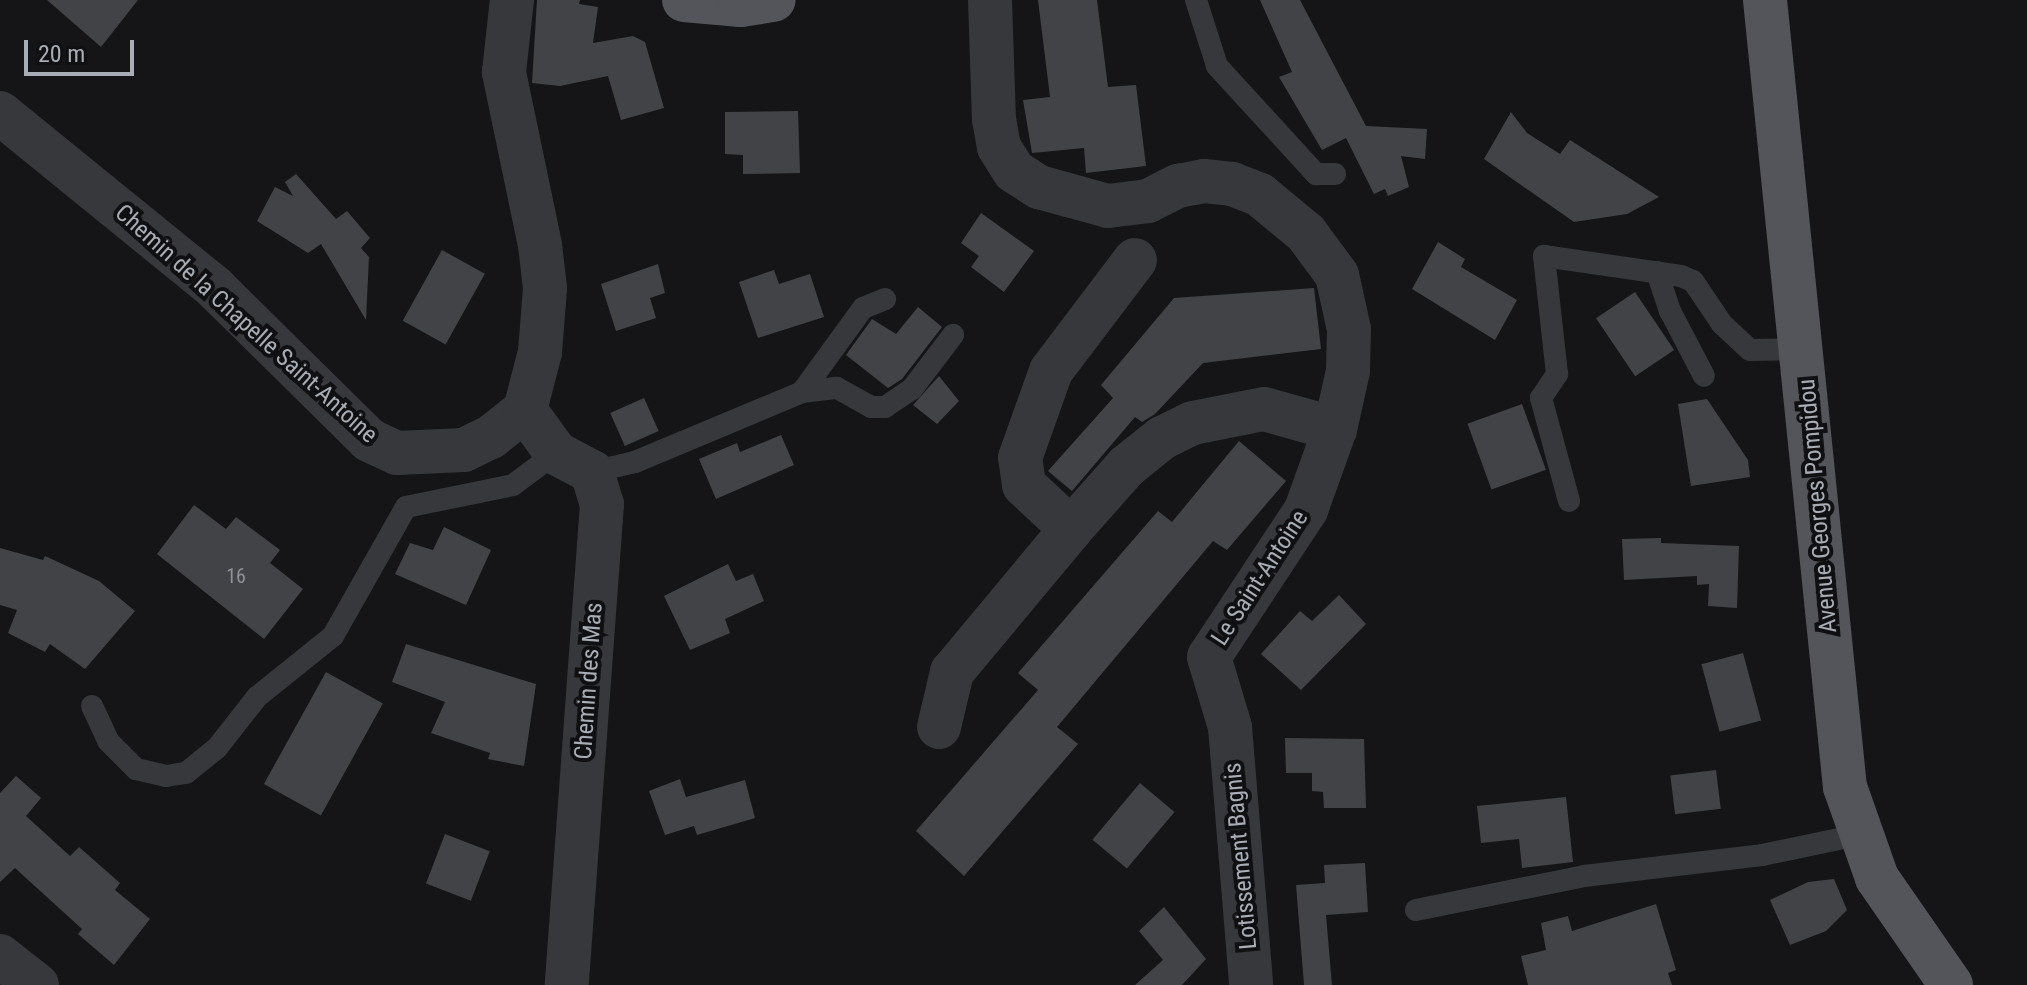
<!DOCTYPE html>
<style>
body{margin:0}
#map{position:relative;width:2027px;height:985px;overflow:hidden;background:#151517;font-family:"Roboto Condensed",sans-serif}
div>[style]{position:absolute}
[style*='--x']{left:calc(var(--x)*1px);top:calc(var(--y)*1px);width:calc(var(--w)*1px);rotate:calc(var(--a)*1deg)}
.building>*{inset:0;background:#424347;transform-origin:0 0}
.service>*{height:22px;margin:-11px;padding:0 11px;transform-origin:11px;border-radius:11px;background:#37383c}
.minor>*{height:44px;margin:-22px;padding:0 22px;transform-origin:22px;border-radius:22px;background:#37383c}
.primary>*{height:44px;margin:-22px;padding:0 22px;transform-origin:22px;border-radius:22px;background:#53555a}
span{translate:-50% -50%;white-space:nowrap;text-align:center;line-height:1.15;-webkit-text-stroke:8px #101012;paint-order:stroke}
.number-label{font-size:20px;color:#8e929a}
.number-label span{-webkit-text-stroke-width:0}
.street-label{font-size:24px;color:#a8adb6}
.scale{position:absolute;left:24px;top:40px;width:110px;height:36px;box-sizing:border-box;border:4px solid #a8adb6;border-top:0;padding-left:10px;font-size:24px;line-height:28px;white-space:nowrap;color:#a8adb6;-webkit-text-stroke:6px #101012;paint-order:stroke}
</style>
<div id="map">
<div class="building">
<i style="clip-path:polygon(47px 0,138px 0,101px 47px)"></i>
<i style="clip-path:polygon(537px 0,580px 0,579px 4px,598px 7px,593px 43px,633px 36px,645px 42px,664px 108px,621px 120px,608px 76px,560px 86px,532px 83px)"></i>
<i style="clip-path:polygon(1038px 0,1097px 0,1108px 87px,1136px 85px,1146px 166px,1086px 173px,1084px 148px,1032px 153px,1023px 100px,1050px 97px)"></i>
<i style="clip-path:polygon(1260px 0,1300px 0,1366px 126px,1427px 129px,1425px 159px,1401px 156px,1409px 187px,1388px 196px,1385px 189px,1374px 194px,1346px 138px,1322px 150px,1279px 77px,1292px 72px)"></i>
<i style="clip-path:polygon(798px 111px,800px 173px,743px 174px,743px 155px,725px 154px,725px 112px)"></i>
<i style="clip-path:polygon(1511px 112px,1527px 133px,1560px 154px,1570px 140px,1659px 197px,1627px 214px,1574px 222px,1484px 159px)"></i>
<i style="clip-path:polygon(296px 174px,336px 219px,347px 211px,370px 238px,361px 248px,369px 257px,366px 320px,321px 244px,308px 253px,257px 221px,275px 187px,293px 196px,285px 182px)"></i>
<i style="clip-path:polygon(981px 213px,1034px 251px,1004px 292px,971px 267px,979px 256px,961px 243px)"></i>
<i style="clip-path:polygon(1438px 242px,1465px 259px,1461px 267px,1517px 300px,1495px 340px,1412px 289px)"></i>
<i style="left:442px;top:250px;width:49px;height:81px;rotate:29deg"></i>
<i style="clip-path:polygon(658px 264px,665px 293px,650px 298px,656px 318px,616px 331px,601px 284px)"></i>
<i style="clip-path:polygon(774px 270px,779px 284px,810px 274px,824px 317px,758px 338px,739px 282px)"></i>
<i style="clip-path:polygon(1314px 288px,1321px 349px,1203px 363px,1155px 414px,1142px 422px,1135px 417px,1072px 491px,1048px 471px,1113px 398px,1101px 385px,1174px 298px)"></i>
<i style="left:1635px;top:292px;width:70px;height:47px;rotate:56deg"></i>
<i style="clip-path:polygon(918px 307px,942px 327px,902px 379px,888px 388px,846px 355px,872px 319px,896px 334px)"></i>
<i style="clip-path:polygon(939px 376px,959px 401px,937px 424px,913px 405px)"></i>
<i style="left:644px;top:398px;width:36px;height:37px;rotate:66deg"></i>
<i style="clip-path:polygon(1707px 399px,1748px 460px,1750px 477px,1691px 486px,1678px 404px)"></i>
<i style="left:1522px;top:404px;width:70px;height:58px;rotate:70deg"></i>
<i style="clip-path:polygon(781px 435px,794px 465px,716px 499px,699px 459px,737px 443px,740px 452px)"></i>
<i style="clip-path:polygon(1239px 441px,1286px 481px,1227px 550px,1213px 541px,1057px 727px,1078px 744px,964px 876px,916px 831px,1038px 690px,1018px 673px,1158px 511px,1172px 522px)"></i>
<i style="clip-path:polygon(194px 505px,226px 529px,236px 517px,280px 550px,270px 563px,303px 589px,264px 639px,157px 554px)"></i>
<i style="clip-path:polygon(444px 527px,491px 550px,466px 605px,395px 574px,410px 543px,433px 550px)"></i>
<i style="clip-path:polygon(1661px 538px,1661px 543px,1739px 546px,1737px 608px,1708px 606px,1709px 584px,1697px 585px,1697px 576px,1624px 580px,1622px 539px)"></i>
<i style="clip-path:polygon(0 548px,43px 560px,45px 556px,99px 581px,135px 611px,85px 669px,50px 644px,45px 652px,8px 633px,17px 610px,0 605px)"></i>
<i style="clip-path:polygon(728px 564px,736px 581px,753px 574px,764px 601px,725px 619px,730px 633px,690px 650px,664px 596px)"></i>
<i style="clip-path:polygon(1339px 595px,1366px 624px,1301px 690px,1261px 654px,1300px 611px,1312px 621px)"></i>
<i style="clip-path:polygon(406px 644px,536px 684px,524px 766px,488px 759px,490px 753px,431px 733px,445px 702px,392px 682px)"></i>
<i style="left:1743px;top:653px;width:70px;height:43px;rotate:75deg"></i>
<i style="left:326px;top:672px;width:65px;height:128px;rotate:29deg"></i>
<i style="clip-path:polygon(1285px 738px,1364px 739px,1366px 808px,1324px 808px,1323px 792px,1312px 791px,1312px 773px,1286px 773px)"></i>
<i style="left:1716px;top:770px;width:39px;height:46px;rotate:83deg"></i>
<i style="clip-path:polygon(16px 776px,41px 798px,26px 816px,70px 856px,79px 847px,120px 883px,115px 890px,150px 919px,114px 965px,78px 934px,82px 929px,15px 868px,0 882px,0 793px)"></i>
<i style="clip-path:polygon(680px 779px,686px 797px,745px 780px,755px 818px,697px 835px,694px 826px,665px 835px,649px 791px)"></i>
<i style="left:1140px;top:783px;width:45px;height:74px;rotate:40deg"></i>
<i style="clip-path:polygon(1566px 797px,1573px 862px,1522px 868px,1519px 839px,1481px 843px,1477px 806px)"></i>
<i style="left:445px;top:834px;width:48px;height:53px;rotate:21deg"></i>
<i style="clip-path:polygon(1365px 863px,1368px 912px,1326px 915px,1332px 985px,1304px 985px,1296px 885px,1325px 883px,1324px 865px)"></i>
<i style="clip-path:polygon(1834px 879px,1847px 910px,1826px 931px,1790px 945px,1770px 900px,1808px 882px)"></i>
<i style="clip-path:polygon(1656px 904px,1676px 970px,1668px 973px,1672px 985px,1528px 985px,1521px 956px,1546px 950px,1541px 923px,1568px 916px,1572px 931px)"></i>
<i style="clip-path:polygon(1164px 907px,1206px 959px,1182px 985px,1135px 985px,1163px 960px,1139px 931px)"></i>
</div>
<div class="service">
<i style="--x:1196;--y:0;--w:69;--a:72.3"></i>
<i style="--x:1217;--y:66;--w:147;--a:47.5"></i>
<i style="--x:1316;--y:174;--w:19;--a:0"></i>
<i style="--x:1657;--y:272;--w:41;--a:71.6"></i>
<i style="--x:1670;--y:311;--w:73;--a:62.4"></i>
<i style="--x:802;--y:392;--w:104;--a:-54"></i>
<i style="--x:863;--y:308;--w:24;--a:-22"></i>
<i style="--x:592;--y:472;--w:44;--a:-13.1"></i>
<i style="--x:635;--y:462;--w:181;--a:-22.7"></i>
<i style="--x:802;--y:392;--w:35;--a:-7"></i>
<i style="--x:837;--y:388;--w:39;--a:29"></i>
<i style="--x:871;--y:407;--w:14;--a:0"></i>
<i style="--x:885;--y:407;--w:32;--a:-34"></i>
<i style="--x:912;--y:389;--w:68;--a:-52.8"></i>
<i style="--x:1569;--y:501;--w:107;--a:-105.2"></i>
<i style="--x:1541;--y:398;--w:29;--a:-56"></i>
<i style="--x:1557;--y:374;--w:119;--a:-96.3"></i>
<i style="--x:1544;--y:256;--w:138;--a:8.3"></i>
<i style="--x:1681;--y:276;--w:13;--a:23"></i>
<i style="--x:1693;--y:281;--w:52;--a:56"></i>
<i style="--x:1722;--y:324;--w:38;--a:43"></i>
<i style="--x:1750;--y:350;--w:54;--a:-1.1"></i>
<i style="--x:92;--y:706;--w:38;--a:65"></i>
<i style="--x:108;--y:741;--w:40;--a:45"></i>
<i style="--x:136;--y:769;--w:31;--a:13"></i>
<i style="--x:166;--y:776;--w:20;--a:-9"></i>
<i style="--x:186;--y:773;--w:40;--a:-39"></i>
<i style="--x:217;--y:748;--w:65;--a:-51.9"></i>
<i style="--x:257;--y:697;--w:97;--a:-38.8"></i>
<i style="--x:333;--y:636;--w:148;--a:-60.5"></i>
<i style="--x:406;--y:507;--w:109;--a:-11.6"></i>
<i style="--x:513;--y:485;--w:54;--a:-36.7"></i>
<i style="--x:1416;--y:910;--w:171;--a:-11.4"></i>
<i style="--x:1584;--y:876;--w:179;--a:-6.7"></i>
<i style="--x:1762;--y:855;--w:98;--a:-11.8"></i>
</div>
<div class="minor">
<i style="--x:990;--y:0;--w:119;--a:88.1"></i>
<i style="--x:994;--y:119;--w:28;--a:80"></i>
<i style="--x:999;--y:147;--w:28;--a:58"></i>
<i style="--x:1014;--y:171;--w:30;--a:33"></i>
<i style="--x:1039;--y:187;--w:72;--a:15.4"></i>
<i style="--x:1108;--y:206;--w:40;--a:-7.1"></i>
<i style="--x:1148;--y:201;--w:34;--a:-27"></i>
<i style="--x:1178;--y:186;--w:26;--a:-11"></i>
<i style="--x:1204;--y:181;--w:28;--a:6"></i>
<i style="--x:1232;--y:184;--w:30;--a:21"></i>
<i style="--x:1260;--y:195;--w:60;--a:39.6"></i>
<i style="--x:1306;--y:233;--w:52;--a:53.6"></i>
<i style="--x:1337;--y:275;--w:55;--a:77.5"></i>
<i style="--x:1349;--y:329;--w:42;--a:91.4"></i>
<i style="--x:1348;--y:371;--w:59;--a:102.6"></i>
<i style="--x:0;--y:113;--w:277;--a:39.1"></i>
<i style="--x:215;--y:288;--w:216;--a:44.6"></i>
<i style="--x:369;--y:440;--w:31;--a:25"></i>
<i style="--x:397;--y:453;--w:67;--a:-2.6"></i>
<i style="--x:464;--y:450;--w:30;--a:-26"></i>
<i style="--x:491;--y:437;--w:43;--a:-38.5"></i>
<i style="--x:525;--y:410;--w:60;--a:-75.5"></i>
<i style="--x:540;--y:352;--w:64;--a:-85.5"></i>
<i style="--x:545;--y:288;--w:43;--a:-96.6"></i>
<i style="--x:540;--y:245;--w:177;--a:-101.8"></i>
<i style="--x:504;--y:72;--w:72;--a:-83.7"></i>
<i style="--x:525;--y:410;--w:53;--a:54.2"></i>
<i style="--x:556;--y:453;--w:41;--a:27.8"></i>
<i style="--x:592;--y:472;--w:34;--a:73"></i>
<i style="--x:602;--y:504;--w:482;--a:94.2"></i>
<i style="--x:1071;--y:529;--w:64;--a:-136.9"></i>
<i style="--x:1024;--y:485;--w:27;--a:-98"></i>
<i style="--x:1020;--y:458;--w:92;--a:-70.4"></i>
<i style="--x:1051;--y:371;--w:139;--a:-52.9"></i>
<i style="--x:939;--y:727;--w:57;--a:-76.7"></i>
<i style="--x:952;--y:672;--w:186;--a:-50.2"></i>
<i style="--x:1071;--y:529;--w:84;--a:-48.4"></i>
<i style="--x:1127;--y:466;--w:45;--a:-38.7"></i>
<i style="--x:1162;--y:438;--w:34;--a:-26"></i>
<i style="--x:1193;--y:423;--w:72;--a:-11.2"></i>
<i style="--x:1264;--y:409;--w:74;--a:15.7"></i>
<i style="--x:1335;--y:429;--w:86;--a:109.7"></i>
<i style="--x:1306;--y:510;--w:176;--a:123.4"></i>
<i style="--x:1209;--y:657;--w:73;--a:73.3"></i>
<i style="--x:1230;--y:727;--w:259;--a:85.3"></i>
<i style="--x:0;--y:956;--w:47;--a:38.1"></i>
</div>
<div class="primary">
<i style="--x:684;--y:0;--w:57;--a:5"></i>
<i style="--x:741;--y:5;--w:33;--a:-9"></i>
<i style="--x:1765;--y:0;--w:791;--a:84.2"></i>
<i style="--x:1845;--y:787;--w:96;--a:70.6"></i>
<i style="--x:1877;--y:878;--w:130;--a:55.3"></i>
</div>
<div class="number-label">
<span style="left:236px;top:576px">16</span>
</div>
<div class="street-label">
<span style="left:246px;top:324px;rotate:42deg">Chemin de la Chapelle Saint-Antoine</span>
<span style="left:1818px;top:506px;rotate:-95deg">Avenue Georges Pompidou</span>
<span style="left:1260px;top:578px;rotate:-57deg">Le Saint-Antoine</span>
<span style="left:589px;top:681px;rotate:-86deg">Chemin des Mas</span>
<span style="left:1241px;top:856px;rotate:-95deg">Lotissement Bagnis</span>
</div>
<div class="scale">20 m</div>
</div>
